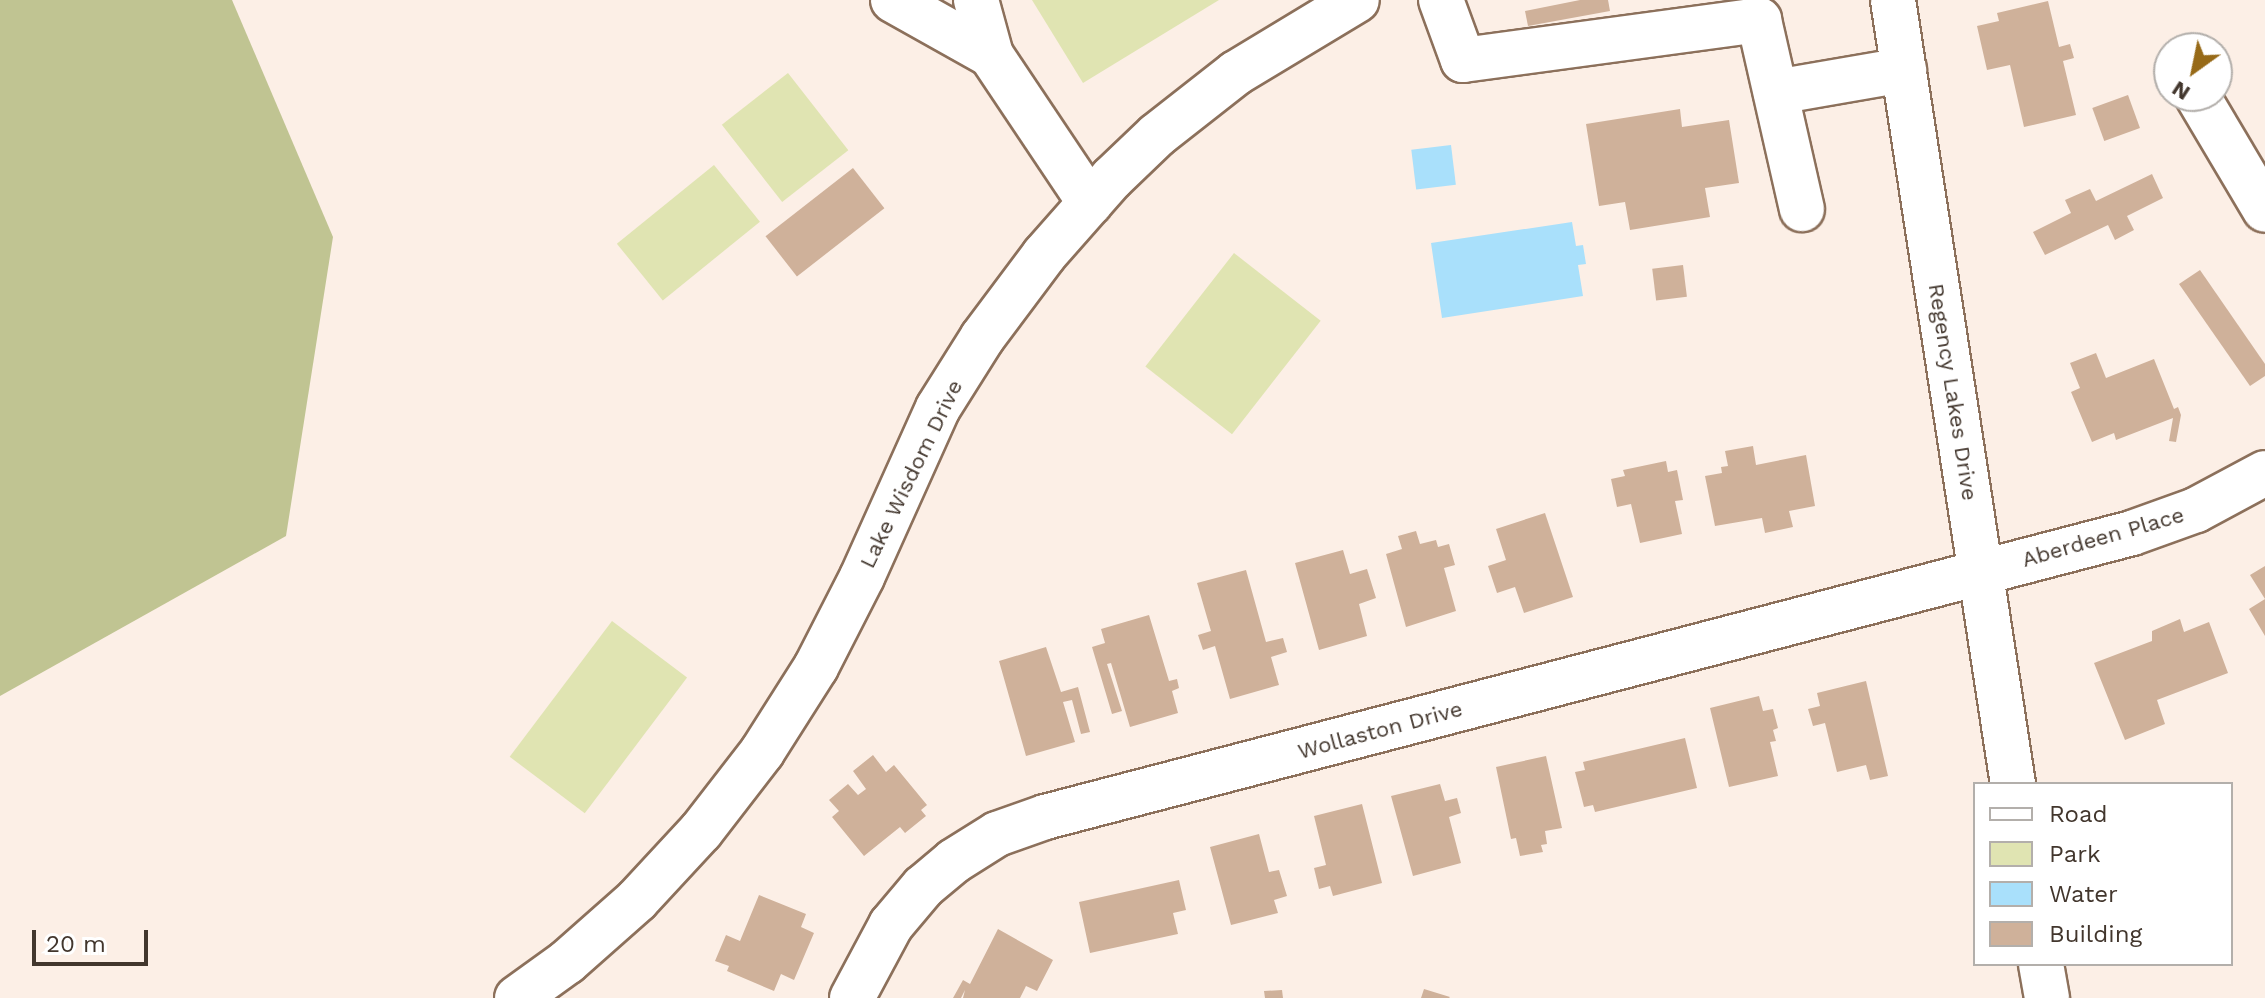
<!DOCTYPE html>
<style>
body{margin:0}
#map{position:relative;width:2265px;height:998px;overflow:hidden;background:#fcefe6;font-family:"Work Sans",sans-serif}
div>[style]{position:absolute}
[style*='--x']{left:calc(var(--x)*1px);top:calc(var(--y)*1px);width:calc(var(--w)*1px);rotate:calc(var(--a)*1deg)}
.green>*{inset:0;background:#e0e4b2;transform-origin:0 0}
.forest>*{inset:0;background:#c0c492}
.water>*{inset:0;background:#a9e0fb;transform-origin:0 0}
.building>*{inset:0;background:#cfb19a;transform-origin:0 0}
.roads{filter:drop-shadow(2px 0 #8c705b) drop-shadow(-2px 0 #8c705b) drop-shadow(0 2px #8c705b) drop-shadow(0 -2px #8c705b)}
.minor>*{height:44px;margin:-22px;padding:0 22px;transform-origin:22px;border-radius:22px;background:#fff}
span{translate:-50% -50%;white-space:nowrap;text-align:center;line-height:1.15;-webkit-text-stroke:6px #fff;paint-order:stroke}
.street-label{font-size:22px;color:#42362d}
.legend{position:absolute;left:1973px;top:782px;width:260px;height:184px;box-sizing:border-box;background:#fff;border:2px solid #b3afab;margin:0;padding:10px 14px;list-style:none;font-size:24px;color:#42362d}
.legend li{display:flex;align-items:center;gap:16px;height:40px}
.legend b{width:40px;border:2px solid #b3afab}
.north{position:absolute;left:2153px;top:32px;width:80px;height:80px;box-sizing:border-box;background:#fff;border:2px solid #b3afab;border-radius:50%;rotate:213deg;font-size:22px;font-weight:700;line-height:32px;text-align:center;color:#42362d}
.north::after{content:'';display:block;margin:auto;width:28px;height:36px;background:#976a18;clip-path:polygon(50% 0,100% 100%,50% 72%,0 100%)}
.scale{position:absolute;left:32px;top:930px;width:116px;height:36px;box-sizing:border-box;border:4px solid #42362d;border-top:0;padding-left:10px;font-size:24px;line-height:28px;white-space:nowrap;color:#42362d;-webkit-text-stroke:6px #fff;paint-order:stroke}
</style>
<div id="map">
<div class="green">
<i style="clip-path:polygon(1032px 0,1219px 0,1083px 83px)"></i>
<i style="left:788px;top:73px;width:98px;height:84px;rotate:52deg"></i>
<i style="left:714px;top:165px;width:73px;height:125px;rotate:51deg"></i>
<i style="left:1234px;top:253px;width:110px;height:144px;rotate:38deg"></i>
<i style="left:612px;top:621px;width:94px;height:170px;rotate:37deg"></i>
</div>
<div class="forest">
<i style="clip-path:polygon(0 0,232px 0,333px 237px,286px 536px,0 696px)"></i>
</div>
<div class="water">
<i style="left:1451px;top:145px;width:40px;height:40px;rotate:83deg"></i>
<i style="clip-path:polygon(1572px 222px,1576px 246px,1583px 245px,1586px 264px,1578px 265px,1583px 296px,1442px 318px,1431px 243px)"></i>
</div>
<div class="building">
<i style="clip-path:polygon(1580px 0,1608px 0,1610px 11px,1528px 26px,1525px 11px)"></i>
<i style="clip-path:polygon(2048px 1px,2059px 47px,2070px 44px,2074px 58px,2063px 61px,2076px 115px,2024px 127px,2010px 65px,1987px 70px,1977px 26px,1999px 21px,1997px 13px)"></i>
<i style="left:2128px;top:95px;width:35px;height:38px;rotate:70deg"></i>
<i style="clip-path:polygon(1680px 109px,1682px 127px,1729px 120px,1739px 183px,1705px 188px,1710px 217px,1630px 230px,1625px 202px,1599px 206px,1586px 124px)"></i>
<i style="left:853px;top:168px;width:51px;height:111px;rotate:52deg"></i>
<i style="clip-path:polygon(2152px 174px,2163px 198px,2127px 216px,2134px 230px,2115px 240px,2108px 225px,2045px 255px,2033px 232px,2071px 213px,2065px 200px,2090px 189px,2096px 201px)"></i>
<i style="left:1683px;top:265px;width:32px;height:31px;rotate:83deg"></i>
<i style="clip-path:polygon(2200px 270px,2265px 364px,2265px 376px,2250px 386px,2179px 284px)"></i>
<i style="clip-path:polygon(2096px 353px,2106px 378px,2154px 359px,2174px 409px,2178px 407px,2181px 415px,2176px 442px,2169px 441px,2173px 418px,2116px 440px,2114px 433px,2092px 442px,2071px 392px,2080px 388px,2070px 363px)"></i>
<i style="clip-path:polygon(1753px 446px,1756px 465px,1806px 455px,1815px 506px,1789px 511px,1793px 527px,1765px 533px,1762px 518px,1715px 526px,1705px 476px,1722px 473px,1721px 467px,1728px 466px,1725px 451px)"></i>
<i style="clip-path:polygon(1666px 461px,1668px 472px,1677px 470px,1683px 500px,1675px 501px,1682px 534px,1640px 543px,1631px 504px,1617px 507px,1611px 479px,1625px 476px,1623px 470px)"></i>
<i style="clip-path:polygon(1545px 513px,1573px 597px,1524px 613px,1515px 587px,1497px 593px,1488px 566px,1506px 560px,1496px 529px)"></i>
<i style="clip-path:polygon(1416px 531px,1420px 544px,1436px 540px,1438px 547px,1449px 544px,1455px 565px,1444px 568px,1456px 611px,1406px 627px,1386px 554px,1402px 549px,1398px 536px)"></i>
<i style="clip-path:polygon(1343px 550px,1350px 574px,1367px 569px,1376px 598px,1359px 604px,1367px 636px,1319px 650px,1295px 563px)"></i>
<i style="clip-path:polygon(2265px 566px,2265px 636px,2249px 609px,2265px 599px,2250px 575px)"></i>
<i style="clip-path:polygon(1246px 570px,1266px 642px,1283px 638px,1287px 652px,1271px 657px,1279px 685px,1230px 699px,1215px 646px,1203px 650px,1198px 635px,1211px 631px,1197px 583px)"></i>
<i style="clip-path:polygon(1149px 615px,1169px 681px,1177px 679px,1179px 688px,1172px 691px,1178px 713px,1130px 727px,1111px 663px,1107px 664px,1122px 711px,1112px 714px,1092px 647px,1105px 643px,1101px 629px)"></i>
<i style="clip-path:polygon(2180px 619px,2184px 632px,2209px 622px,2228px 673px,2157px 700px,2165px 724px,2125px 740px,2094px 663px,2152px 641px,2152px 631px)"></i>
<i style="clip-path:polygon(1046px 647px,1061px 692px,1078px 687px,1090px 732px,1081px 734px,1072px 700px,1063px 702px,1075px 742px,1026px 756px,999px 661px)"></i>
<i style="clip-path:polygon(1866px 681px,1888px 776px,1870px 780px,1866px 765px,1837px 772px,1825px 723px,1813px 726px,1808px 709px,1820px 706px,1817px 693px)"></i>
<i style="clip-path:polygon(1759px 696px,1763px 711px,1773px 709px,1778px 728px,1773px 730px,1776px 741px,1770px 742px,1778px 776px,1729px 787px,1710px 708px)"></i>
<i style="clip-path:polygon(1685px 738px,1697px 788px,1595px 812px,1593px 805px,1584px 807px,1575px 772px,1585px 770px,1583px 762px)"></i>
<i style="clip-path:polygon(873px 755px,886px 772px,894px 765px,927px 805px,921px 810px,926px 816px,905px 833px,900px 827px,864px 856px,832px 817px,839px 811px,829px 800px,848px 784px,858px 795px,866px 789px,853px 771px)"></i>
<i style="clip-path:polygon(1546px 756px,1562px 828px,1545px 831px,1547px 844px,1541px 845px,1543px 852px,1520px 856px,1516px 838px,1511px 839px,1496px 767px)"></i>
<i style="clip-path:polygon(1440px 784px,1445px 801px,1457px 798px,1461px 813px,1449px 817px,1461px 863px,1413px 876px,1391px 796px)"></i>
<i style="clip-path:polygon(1362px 804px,1382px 883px,1333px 896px,1330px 886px,1319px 889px,1314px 868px,1326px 865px,1314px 816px)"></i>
<i style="clip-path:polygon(1259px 834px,1269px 872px,1279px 870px,1287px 896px,1274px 900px,1278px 913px,1231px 925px,1210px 847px)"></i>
<i style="clip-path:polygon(1179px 880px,1186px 910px,1173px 913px,1178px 934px,1090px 953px,1079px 902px)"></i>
<i style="clip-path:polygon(759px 895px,806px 914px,801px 927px,814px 933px,794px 980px,781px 974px,774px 991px,727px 971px,729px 966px,715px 961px,726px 935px,740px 941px)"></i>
<i style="clip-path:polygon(998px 929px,1053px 960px,1037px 991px,1026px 986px,1020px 998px,963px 998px,965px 990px,961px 998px,953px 998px,963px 980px,970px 984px)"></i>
<i style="clip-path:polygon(1424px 989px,1450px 997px,1449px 998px,1421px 998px)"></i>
<i style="clip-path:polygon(1282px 990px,1283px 998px,1265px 998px,1264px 991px)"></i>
</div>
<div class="roads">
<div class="minor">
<i style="--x:893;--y:0;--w:112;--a:29.3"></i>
<i style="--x:976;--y:0;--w:57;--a:74.7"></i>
<i style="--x:991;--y:55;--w:178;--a:56.2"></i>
<i style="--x:1441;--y:0;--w:64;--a:69.9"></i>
<i style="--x:1463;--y:60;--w:299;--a:-7.7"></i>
<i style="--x:1759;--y:20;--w:194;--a:77.2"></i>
<i style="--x:1893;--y:0;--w:793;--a:81.3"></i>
<i style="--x:1776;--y:92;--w:130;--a:-9.8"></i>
<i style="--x:2198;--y:97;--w:131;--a:59.3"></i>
<i style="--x:2041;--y:964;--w:35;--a:80"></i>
<i style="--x:517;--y:998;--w:62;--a:-35.8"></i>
<i style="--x:567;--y:962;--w:94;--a:-41.5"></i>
<i style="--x:637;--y:900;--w:94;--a:-47.2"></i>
<i style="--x:701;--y:831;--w:100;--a:-52.3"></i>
<i style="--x:762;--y:752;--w:101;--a:-57.6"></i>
<i style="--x:816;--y:667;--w:101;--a:-62.9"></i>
<i style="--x:862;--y:577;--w:185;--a:-65.8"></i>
<i style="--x:938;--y:408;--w:83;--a:-57.8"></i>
<i style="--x:982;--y:338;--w:104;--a:-53.2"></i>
<i style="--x:1044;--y:255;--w:103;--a:-48.6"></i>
<i style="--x:1112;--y:178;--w:62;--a:-43.7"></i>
<i style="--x:1157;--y:135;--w:100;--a:-38.1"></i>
<i style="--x:1236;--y:73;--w:141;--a:-31.1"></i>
<i style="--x:852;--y:998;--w:83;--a:-61.9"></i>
<i style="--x:891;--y:925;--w:50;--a:-49.9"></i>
<i style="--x:923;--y:887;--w:40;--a:-40"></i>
<i style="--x:954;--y:861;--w:51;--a:-32.1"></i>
<i style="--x:997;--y:834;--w:51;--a:-19.5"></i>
<i style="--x:1045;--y:817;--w:1123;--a:-14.64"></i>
<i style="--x:2132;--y:533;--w:68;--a:-19.8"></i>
<i style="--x:2196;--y:510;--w:78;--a:-28.2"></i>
</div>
</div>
<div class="street-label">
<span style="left:1953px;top:392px;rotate:81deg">Regency Lakes Drive</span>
<span style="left:911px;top:474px;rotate:-64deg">Lake Wisdom Drive</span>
<span style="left:2103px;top:537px;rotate:-16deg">Aberdeen Place</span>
<span style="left:1380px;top:730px;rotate:-15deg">Wollaston Drive</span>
</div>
<ul class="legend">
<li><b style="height:10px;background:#fff"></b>Road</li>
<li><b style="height:22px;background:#e0e4b2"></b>Park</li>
<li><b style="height:22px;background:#a9e0fb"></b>Water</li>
<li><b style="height:22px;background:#cfb19a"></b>Building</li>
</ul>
<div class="north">N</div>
<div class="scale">20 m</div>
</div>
